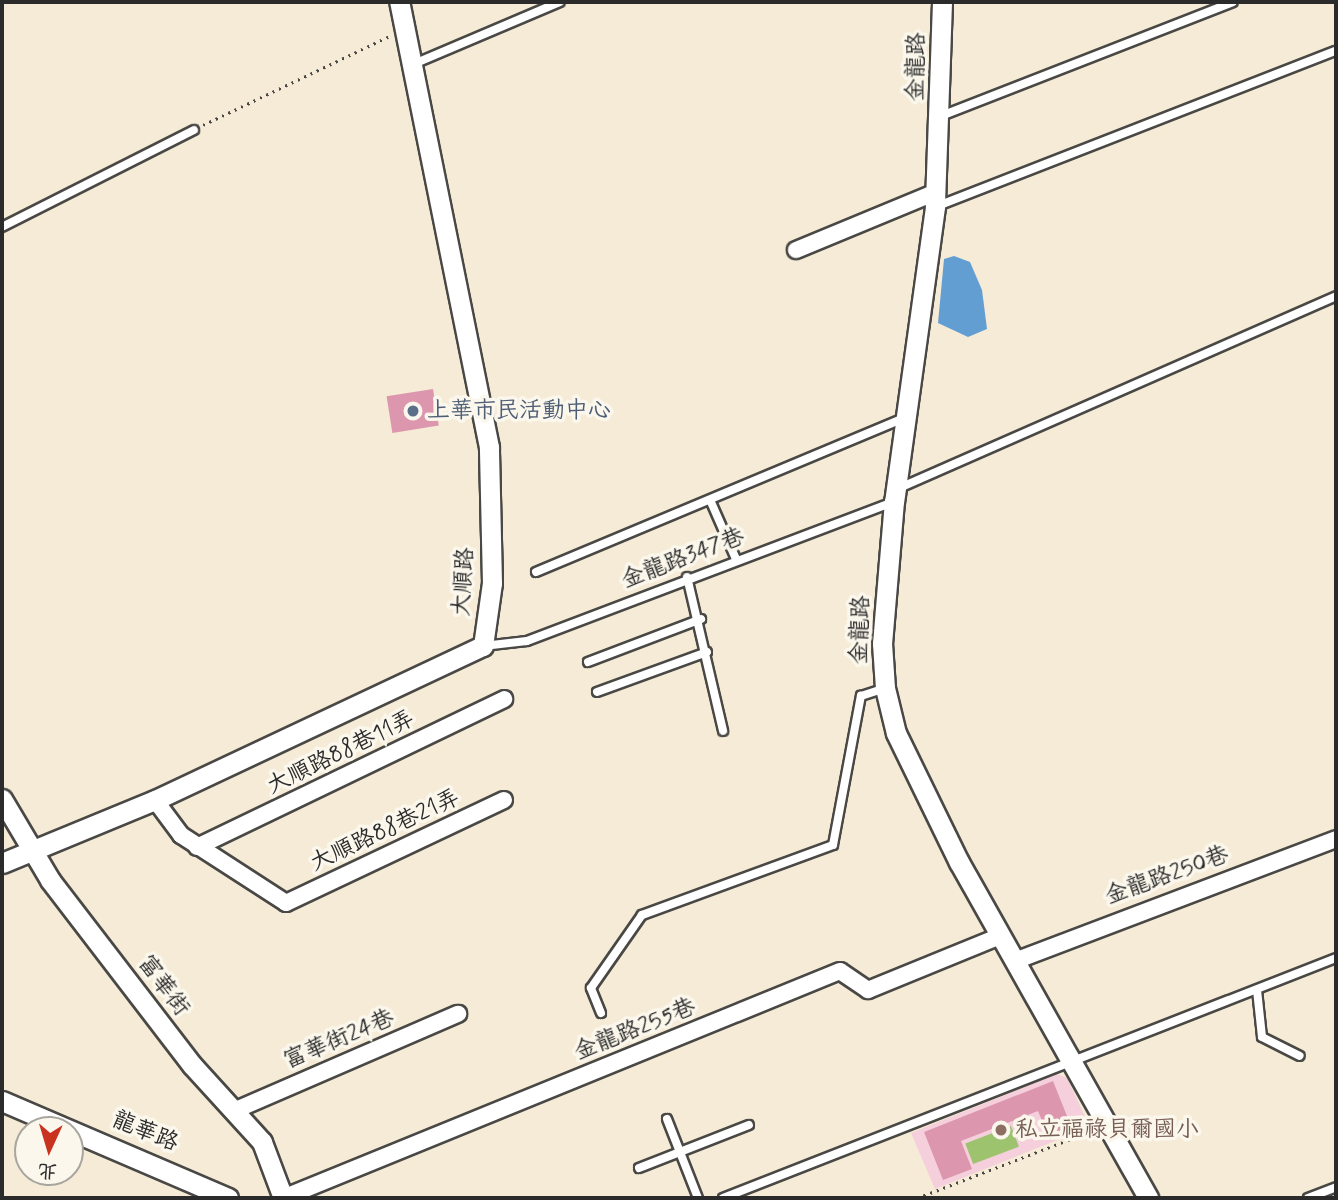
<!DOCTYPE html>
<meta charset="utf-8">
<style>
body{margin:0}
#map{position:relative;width:1338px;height:1200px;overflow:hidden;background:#f5ebd6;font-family:Mynerve,"LXGW WenKai TC",sans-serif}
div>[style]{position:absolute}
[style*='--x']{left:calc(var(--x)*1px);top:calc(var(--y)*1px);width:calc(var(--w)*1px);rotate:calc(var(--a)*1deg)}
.built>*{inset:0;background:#f5cfdc}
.green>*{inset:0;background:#9ec36e;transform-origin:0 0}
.water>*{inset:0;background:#639ed3}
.building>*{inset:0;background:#dc97ae;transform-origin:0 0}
.path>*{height:2.5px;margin-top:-1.25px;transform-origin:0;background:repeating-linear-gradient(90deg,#494845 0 2px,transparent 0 7px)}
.roads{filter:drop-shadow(2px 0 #494845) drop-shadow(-2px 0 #494845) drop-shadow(0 2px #494845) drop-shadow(0 -2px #494845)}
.service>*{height:8px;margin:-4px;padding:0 4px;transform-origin:4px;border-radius:4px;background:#fff}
.minor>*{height:16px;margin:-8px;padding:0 8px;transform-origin:8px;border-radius:8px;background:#fff}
.tertiary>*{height:19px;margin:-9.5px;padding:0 9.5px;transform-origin:9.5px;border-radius:9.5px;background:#fff}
.dots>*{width:19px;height:19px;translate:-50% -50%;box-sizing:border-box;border:4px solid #fbf7ec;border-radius:50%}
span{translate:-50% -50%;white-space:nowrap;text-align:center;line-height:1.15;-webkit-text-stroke:7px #fbf7ec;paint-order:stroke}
.street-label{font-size:23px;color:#2b2b2b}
.service-label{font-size:23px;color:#4e5e75}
.left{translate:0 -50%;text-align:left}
.education-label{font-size:23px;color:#785e54}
.frame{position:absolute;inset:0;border:4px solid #2b2b2b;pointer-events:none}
.north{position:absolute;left:14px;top:1116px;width:70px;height:70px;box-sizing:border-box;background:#fbf7ec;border:2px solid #a8a59f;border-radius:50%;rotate:184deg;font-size:19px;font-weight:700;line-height:28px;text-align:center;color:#2b2b2b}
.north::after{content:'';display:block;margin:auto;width:24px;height:32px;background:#c8321e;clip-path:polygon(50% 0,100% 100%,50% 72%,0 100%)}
</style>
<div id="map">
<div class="built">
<i style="clip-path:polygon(1057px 1074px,1067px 1078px,1090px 1127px,935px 1189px,911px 1133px)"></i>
</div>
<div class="green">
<i style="left:1011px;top:1126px;width:22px;height:49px;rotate:69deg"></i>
</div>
<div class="water">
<i style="clip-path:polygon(954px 256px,970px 262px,982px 290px,987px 329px,968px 337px,938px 323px,944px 259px)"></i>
</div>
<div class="building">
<i style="left:433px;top:389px;width:37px;height:47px;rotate:81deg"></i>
<i style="clip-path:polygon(1053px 1081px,1073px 1131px,1050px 1140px,1038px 1111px,961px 1141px,972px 1169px,943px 1180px,924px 1132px)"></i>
</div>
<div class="path">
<i style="--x:203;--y:125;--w:207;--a:-25.5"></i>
<i style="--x:917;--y:1198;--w:190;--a:-21"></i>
</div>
<div class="roads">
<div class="service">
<i style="--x:416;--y:63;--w:156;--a:-23"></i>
<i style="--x:941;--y:116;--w:313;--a:-21.3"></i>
<i style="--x:935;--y:207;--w:430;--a:-21.3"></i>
<i style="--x:2;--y:227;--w:215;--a:-26.8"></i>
<i style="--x:897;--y:489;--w:480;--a:-23.7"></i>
<i style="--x:711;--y:502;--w:62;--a:66.3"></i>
<i style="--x:536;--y:572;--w:399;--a:-22.7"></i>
<i style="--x:687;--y:577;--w:158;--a:76.8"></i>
<i style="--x:483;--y:646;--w:44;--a:-6.5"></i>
<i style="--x:527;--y:641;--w:391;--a:-20.8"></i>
<i style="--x:588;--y:662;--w:121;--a:-20.8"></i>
<i style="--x:597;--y:692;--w:117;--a:-20"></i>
<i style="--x:1257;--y:990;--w:47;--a:83.9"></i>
<i style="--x:1262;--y:1037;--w:42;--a:26.6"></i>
<i style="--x:601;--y:1013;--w:27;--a:-112"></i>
<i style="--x:591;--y:988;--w:89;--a:-55.1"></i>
<i style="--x:642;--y:915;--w:203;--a:-20.1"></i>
<i style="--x:833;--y:845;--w:152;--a:-79.4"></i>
<i style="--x:861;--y:696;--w:25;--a:-18"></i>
<i style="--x:667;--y:1119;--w:85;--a:68.6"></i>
<i style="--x:639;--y:1168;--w:118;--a:-21.4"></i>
<i style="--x:723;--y:1198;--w:658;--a:-21.38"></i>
<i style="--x:1308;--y:1198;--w:30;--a:-21"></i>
</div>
<div class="minor">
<i style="--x:796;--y:250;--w:152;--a:-22.5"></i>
<i style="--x:155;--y:800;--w:44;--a:53.4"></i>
<i style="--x:181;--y:835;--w:125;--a:32.9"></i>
<i style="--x:286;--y:903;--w:241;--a:-25.3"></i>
<i style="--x:197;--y:847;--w:341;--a:-25.7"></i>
<i style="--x:1015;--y:961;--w:343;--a:-20.8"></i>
<i style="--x:238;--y:1109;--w:240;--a:-23.4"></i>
<i style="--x:283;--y:1198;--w:601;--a:-22.17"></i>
<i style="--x:840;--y:971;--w:34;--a:34"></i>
<i style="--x:868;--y:990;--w:143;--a:-22.2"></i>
</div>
<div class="tertiary">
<i style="--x:942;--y:2;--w:205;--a:92"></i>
<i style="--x:935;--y:207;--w:297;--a:97.9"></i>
<i style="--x:894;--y:501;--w:143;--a:94.8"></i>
<i style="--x:882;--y:643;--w:45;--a:86.2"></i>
<i style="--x:885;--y:688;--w:46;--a:76.3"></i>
<i style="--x:896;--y:733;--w:144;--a:64"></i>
<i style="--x:959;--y:862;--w:386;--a:60.6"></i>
<i style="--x:2;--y:799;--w:94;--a:59.3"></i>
<i style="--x:50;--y:880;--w:233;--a:52.5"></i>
<i style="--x:192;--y:1065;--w:104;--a:47.7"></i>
<i style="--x:262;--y:1142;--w:60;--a:69.4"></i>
<i style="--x:2;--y:863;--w:165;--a:-22.4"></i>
<i style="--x:155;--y:800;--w:362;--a:-25.2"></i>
<i style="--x:483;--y:646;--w:64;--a:-81.9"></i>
<i style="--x:492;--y:583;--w:136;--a:-91.3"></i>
<i style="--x:489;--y:447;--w:454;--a:-101.4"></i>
<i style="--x:2;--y:1101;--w:246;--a:23.2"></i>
</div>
</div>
<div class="dots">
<i style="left:413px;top:411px;background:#5c6f8a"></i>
<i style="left:1001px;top:1130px;background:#8d6e63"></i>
</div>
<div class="street-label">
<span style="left:917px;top:67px;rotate:-89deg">金龍路</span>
<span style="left:683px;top:559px;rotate:-21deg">金龍路347巷</span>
<span style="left:464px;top:582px;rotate:-86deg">大順路</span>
<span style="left:861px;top:630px;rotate:-88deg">金龍路</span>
<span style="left:341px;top:753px;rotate:-26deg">大順路88巷11弄</span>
<span style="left:385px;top:831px;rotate:-25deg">大順路88巷21弄</span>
<span style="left:1167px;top:876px;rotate:-20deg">金龍路250巷</span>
<span style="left:163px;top:986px;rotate:53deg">富華街</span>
<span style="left:635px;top:1030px;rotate:-22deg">金龍路255巷</span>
<span style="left:339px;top:1040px;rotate:-23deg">富華街24巷</span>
<span style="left:145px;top:1132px;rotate:22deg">龍華路</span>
</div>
<div class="service-label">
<span class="left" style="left:427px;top:411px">上華市民活動中心</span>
</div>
<div class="education-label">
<span class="left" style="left:1015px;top:1130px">私立福祿貝爾國小</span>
</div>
<div class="frame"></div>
<div class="north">北</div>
</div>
